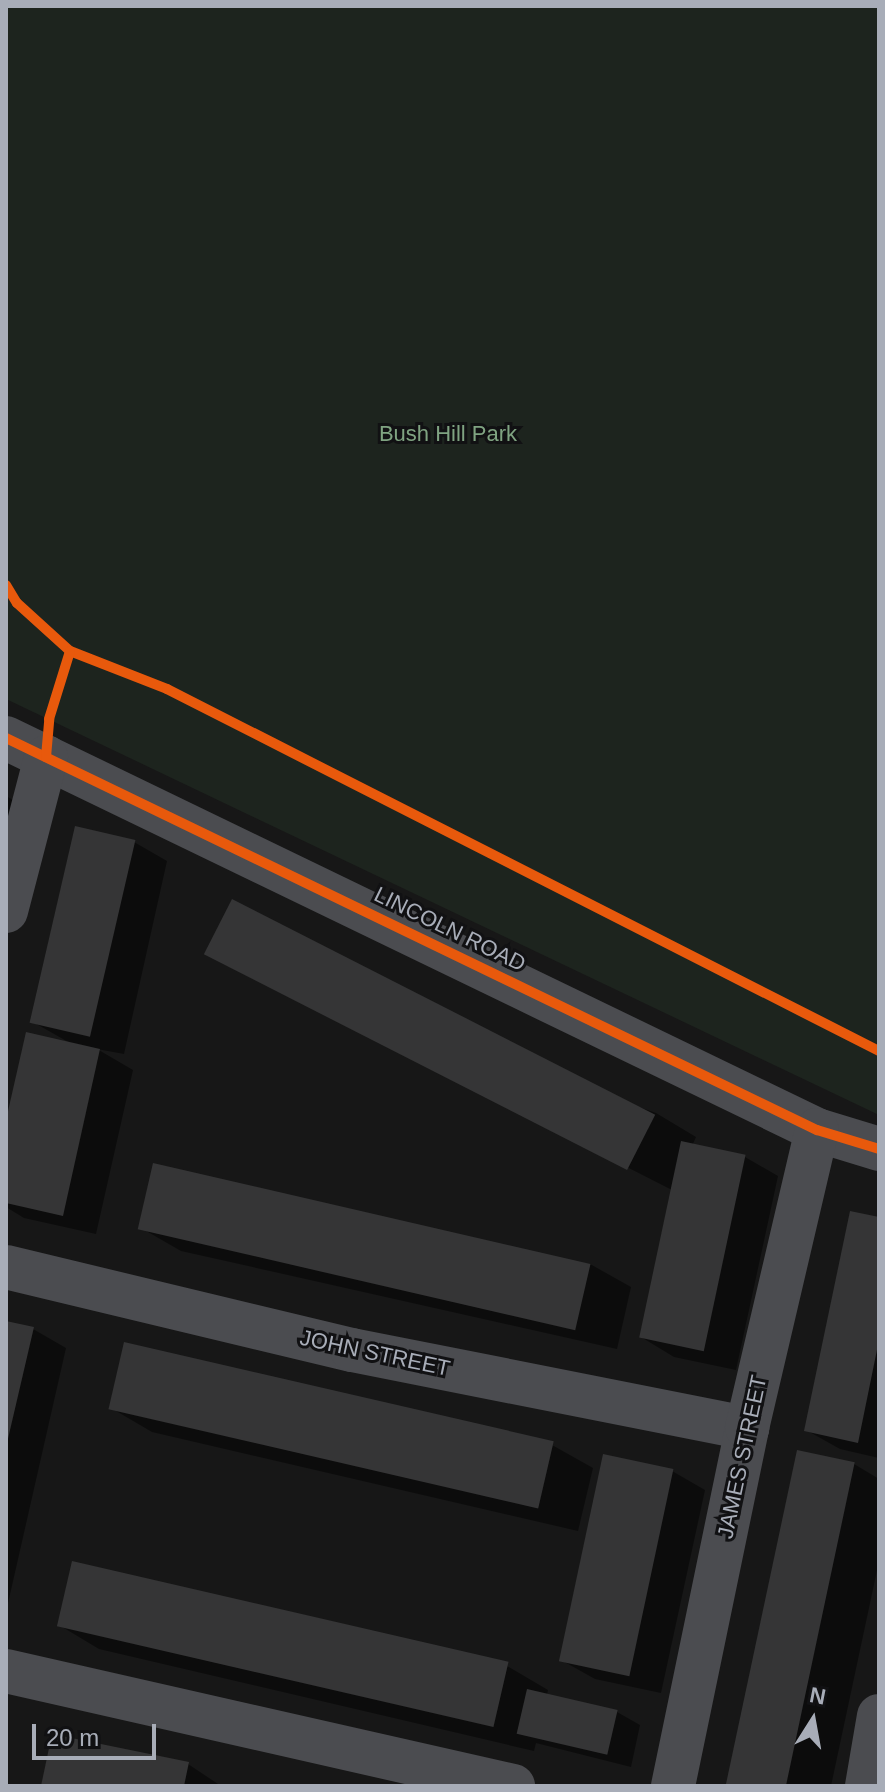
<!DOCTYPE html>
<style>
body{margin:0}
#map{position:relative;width:885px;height:1792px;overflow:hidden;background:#171717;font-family:Helvetica,sans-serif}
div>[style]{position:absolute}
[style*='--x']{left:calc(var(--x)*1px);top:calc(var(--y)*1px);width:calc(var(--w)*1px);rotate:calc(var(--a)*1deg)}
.green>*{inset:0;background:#1d241e}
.shadow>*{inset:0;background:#0007}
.building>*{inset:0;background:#353536;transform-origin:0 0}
.minor>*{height:44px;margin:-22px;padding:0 22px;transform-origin:22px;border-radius:22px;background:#4b4c50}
.cycleway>*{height:10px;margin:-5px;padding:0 5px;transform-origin:5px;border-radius:5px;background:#e8590c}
span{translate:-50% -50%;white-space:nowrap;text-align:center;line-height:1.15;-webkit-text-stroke:6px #111113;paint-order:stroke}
.park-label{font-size:22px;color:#7fa381}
.street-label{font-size:22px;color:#a8adb8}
.frame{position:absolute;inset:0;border:8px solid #a8adb8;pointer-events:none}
.north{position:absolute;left:773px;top:1680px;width:80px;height:80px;-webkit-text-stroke:6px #111113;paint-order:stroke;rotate:11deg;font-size:22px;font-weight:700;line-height:32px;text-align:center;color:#a8adb8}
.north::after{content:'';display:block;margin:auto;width:28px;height:36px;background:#a8adb8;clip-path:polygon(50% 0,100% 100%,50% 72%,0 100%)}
.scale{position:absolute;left:32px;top:1724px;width:124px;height:36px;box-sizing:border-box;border:4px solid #a8adb8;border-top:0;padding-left:10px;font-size:24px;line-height:28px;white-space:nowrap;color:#a8adb8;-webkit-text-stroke:6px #111113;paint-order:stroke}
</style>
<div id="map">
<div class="green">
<i style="clip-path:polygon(6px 6px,879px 6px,879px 1115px,6px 699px)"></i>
</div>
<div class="shadow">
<i style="clip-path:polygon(6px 796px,13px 800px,6px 832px)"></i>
<i style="clip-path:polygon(134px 842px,167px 861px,124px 1054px,97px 1049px,133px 1070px,96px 1234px,24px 1218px,6px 1207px,6px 1130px,70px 1043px,33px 1022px)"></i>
<i style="clip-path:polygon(206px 953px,656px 1113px,696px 1137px,692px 1146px,745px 1157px,778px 1176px,736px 1370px,674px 1357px,641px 1337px,672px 1190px)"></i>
<i style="clip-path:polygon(879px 1219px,879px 1458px,840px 1449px,806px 1430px)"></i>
<i style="clip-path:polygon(141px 1228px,590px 1264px,631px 1287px,617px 1349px,181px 1251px)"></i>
<i style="clip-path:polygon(6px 1323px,33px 1329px,66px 1348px,6px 1612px)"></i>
<i style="clip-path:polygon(111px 1408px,552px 1445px,593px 1468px,578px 1531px,152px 1432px)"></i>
<i style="clip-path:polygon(854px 1464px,879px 1479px,879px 1561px,831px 1786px,726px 1786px)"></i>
<i style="clip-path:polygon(672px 1471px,705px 1490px,661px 1693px,595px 1679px,561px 1660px)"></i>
<i style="clip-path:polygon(59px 1625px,507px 1666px,548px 1690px,547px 1695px,617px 1712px,640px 1725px,631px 1767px,536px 1743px,534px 1751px,99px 1649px)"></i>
<i style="clip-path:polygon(188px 1764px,221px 1786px,43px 1786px)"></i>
</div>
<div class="building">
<i style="left:75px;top:826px;width:62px;height:202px;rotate:13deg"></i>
<i style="left:232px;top:899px;width:475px;height:62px;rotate:27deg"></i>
<i style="clip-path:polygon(26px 1032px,100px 1049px,63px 1216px,6px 1203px,6px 1120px)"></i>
<i style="left:681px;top:1141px;width:66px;height:201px;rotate:12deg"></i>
<i style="left:153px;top:1163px;width:449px;height:68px;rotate:13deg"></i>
<i style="clip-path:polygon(850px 1211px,879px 1217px,879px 1340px,858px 1443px,804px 1431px)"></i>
<i style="clip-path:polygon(6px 1321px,34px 1327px,7px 1443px,6px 1443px)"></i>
<i style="left:124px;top:1342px;width:441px;height:69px;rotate:13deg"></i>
<i style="left:797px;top:1450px;width:59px;height:344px;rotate:12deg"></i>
<i style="left:603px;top:1454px;width:72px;height:212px;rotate:12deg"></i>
<i style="left:72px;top:1561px;width:448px;height:67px;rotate:13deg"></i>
<i style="left:527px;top:1689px;width:93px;height:46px;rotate:13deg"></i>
<i style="clip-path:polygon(52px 1734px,189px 1762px,184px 1786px,41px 1786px)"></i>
</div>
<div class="minor">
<i style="--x:6;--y:738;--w:901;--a:25.8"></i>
<i style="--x:817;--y:1130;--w:65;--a:17"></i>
<i style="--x:6;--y:911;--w:159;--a:-75.4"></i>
<i style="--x:6;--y:1267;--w:356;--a:13.5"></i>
<i style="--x:352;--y:1350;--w:403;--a:11.2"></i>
<i style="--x:6;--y:1671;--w:520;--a:12.78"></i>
<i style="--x:673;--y:1786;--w:366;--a:-78.3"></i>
<i style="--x:747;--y:1428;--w:306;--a:-76.8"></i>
<i style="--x:867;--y:1786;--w:71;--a:-80.3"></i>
</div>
<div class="cycleway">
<i style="--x:6;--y:585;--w:21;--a:59"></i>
<i style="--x:17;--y:603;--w:72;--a:42.2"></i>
<i style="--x:70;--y:651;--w:104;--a:21.4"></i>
<i style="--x:167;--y:689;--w:799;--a:26.95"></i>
<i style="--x:6;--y:738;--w:901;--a:25.8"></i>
<i style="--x:817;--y:1130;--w:65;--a:17"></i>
<i style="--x:46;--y:757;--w:38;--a:-85"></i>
<i style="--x:49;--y:719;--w:71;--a:-72.8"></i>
</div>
<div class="park-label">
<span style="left:448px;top:434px">Bush Hill Park</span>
</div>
<div class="street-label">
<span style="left:450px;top:929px;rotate:26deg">LINCOLN ROAD</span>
<span style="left:375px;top:1353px;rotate:12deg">JOHN STREET</span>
<span style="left:742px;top:1457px;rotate:-78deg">JAMES STREET</span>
</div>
<div class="frame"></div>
<div class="north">N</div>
<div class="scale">20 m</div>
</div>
